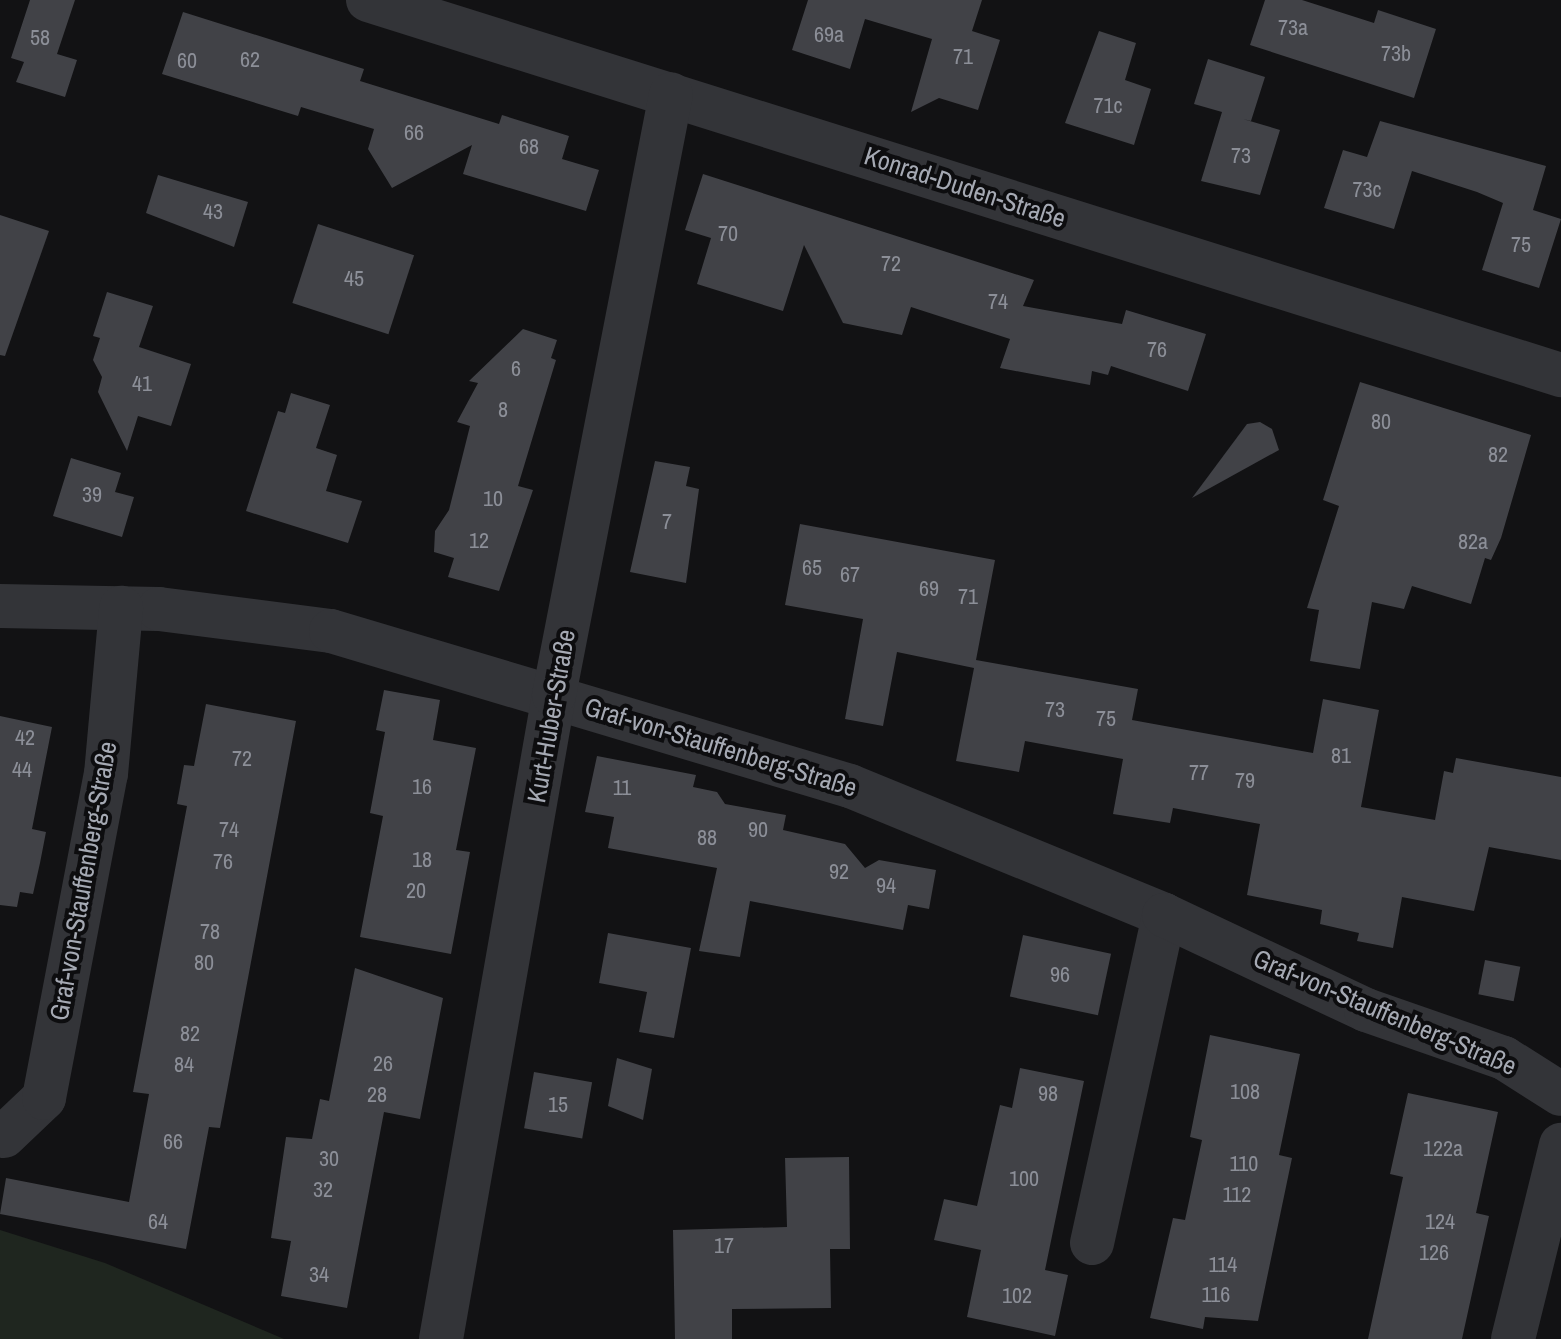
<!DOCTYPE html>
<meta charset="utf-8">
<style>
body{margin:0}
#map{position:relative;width:1561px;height:1339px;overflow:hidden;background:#121214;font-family:"Archivo Narrow",sans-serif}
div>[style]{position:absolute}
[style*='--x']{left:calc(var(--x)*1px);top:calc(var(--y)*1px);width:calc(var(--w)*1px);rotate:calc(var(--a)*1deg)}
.green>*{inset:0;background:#1f261f}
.building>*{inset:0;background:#414247;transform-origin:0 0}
.minor>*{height:44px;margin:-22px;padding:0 22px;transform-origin:22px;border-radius:22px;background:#333438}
span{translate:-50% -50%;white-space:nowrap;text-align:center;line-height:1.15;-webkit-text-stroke:8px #0d0d0f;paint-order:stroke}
.number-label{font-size:22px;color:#8c8f98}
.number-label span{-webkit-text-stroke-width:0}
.street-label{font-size:26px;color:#a5a9b3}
</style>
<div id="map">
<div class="green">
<i style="clip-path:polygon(0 1230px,105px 1263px,284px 1339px,0 1339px)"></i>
</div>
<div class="building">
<i style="clip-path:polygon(30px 0,75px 0,57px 54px,77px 60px,65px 97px,16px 82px,24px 62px,11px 58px)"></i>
<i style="clip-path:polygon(808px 0,982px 0,972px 31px,1000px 40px,978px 110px,939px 98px,911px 112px,932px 39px,865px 19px,850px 69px,792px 50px)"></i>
<i style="clip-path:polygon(1265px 0,1302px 0,1374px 23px,1378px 10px,1436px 29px,1414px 98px,1250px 45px)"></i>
<i style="clip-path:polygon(183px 12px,364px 69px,360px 81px,499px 124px,502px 115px,569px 136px,562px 159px,599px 170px,586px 211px,463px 174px,472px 145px,392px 188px,368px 149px,374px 129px,301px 107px,298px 116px,162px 74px)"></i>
<i style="clip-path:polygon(1099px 31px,1136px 43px,1125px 80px,1151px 89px,1134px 145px,1065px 123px)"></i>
<i style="clip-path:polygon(1208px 59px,1265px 77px,1251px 121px,1243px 119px,1280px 130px,1260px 195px,1201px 181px,1222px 112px,1194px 104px)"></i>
<i style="clip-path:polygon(1380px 121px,1546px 166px,1533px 210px,1561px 219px,1539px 288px,1482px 270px,1503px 203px,1477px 192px,1412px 171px,1394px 229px,1324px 208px,1343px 150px,1367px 157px)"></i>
<i style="clip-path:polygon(703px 174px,1034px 280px,1023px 306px,1122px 324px,1126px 310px,1206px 334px,1188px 391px,1111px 366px,1108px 375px,1092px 371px,1090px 385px,1000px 368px,1010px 339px,911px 307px,902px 335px,843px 323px,804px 245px,783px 311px,697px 284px,711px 238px,685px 230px)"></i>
<i style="clip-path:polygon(158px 175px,248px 202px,234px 247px,146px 213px)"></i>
<i style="clip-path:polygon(0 215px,49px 231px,5px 356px,0 355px)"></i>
<i style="left:318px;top:224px;width:101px;height:83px;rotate:18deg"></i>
<i style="clip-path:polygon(107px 292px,153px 306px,139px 347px,191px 364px,171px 426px,138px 416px,127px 451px,98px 392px,102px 377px,93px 360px,100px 338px,93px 336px)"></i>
<i style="clip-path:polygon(523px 329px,557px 340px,551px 358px,556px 360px,518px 486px,533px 490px,499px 591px,448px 577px,454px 558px,434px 552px,435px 531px,449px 510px,470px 426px,457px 422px,478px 383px,469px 381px)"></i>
<i style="clip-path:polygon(1360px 382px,1531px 435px,1501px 538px,1491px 560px,1485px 558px,1471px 604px,1412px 586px,1404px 609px,1372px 602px,1360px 669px,1310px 661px,1319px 610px,1307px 608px,1339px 506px,1323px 500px)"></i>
<i style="clip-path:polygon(291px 393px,330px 405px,316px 448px,337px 455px,326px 491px,362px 501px,348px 543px,246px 511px,278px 411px,285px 413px)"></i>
<i style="clip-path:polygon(1260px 422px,1272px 429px,1279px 450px,1192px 498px,1247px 424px)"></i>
<i style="clip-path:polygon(71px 458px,121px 473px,115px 492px,134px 497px,122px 537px,53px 516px)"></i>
<i style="clip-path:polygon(655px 461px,690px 467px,686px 486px,699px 489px,686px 583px,630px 572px)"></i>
<i style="clip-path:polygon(800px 524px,995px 560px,976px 660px,1138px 689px,1132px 720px,1313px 753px,1323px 699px,1379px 710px,1361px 807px,1435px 820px,1444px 771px,1453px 773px,1456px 758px,1561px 777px,1561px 860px,1489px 847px,1474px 911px,1402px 897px,1393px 948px,1357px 941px,1359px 933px,1320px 924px,1322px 910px,1247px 895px,1260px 824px,1173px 808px,1170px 823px,1113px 814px,1123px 759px,1025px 741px,1019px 772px,956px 761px,974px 668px,897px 652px,883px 726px,845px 719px,863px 619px,785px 605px)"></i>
<i style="clip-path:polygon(384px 690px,440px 700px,433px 740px,476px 748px,456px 850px,470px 852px,451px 954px,360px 937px,383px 816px,370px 813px,385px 732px,376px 730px)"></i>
<i style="clip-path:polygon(206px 704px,296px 721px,220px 1128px,209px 1127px,186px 1249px,0 1214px,6px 1178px,129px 1202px,149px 1094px,133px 1092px,187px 806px,177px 804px,184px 765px,194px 766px)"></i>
<i style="clip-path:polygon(0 716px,52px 727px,32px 829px,46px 832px,40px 863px,33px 894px,20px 892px,17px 907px,0 905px)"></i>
<i style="clip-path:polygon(597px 756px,696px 775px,693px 787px,717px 792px,725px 804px,786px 815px,783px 830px,845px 844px,865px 868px,879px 860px,936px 870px,929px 909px,908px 905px,903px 930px,750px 901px,740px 957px,699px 951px,717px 868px,608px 848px,614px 817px,585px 812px)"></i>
<i style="clip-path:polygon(608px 933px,691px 948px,674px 1038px,639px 1032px,647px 992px,599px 983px)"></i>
<i style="left:1023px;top:935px;width:90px;height:63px;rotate:12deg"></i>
<i style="left:1485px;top:960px;width:36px;height:35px;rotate:11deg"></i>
<i style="clip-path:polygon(355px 968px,443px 998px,420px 1119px,384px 1112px,347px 1308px,281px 1296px,291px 1241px,271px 1238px,286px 1137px,312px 1139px,320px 1099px,329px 1101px)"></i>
<i style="clip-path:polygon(1210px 1035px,1300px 1054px,1279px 1155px,1292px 1158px,1258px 1321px,1205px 1317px,1203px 1329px,1150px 1318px,1173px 1218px,1185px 1220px,1202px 1140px,1190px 1137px)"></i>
<i style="clip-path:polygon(617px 1058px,652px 1069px,643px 1120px,608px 1106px)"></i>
<i style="clip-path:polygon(1020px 1068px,1084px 1081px,1045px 1270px,1068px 1275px,1055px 1336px,967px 1317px,981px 1250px,934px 1240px,944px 1199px,977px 1206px,1000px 1105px,1012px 1108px)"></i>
<i style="left:534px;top:1072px;width:59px;height:57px;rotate:10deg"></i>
<i style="clip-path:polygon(1408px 1093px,1498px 1112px,1476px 1213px,1489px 1216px,1462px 1339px,1368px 1339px,1403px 1177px,1390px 1174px)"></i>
<i style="clip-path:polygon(849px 1157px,850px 1249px,830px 1249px,831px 1308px,732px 1309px,732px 1339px,675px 1339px,673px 1230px,787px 1227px,785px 1158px)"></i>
</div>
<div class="minor">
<i style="--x:368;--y:0;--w:1251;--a:17.45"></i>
<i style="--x:0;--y:606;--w:159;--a:1.1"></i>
<i style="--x:159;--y:609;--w:173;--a:7.3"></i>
<i style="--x:331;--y:631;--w:542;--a:16.63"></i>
<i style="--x:850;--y:786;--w:339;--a:22.3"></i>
<i style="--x:4;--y:1136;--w:55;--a:-43.5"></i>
<i style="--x:44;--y:1098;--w:330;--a:-79.2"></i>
<i style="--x:106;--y:774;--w:167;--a:-84.8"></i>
<i style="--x:1092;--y:1243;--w:336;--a:-77.6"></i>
<i style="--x:1164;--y:915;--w:223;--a:25.2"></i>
<i style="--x:1366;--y:1010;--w:146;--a:19.2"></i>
<i style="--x:1504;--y:1058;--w:67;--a:32.3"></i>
<i style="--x:441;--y:1339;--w:654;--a:-80.05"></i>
<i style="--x:554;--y:695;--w:612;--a:-78.98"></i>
<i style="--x:1513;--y:1339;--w:200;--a:-76.1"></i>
</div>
<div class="number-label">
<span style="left:1293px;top:28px">73a</span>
<span style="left:829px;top:35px">69a</span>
<span style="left:40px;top:38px">58</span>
<span style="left:1396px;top:54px">73b</span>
<span style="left:963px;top:57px">71</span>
<span style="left:250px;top:60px">62</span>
<span style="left:187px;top:61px">60</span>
<span style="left:1108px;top:106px">71c</span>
<span style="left:414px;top:133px">66</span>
<span style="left:529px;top:147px">68</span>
<span style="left:1241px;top:156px">73</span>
<span style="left:1367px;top:190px">73c</span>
<span style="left:213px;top:212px">43</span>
<span style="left:728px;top:234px">70</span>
<span style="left:1521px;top:245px">75</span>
<span style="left:891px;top:264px">72</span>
<span style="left:354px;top:279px">45</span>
<span style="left:998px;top:302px">74</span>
<span style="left:1157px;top:350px">76</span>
<span style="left:516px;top:369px">6</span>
<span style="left:142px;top:384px">41</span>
<span style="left:503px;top:410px">8</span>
<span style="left:1381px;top:422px">80</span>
<span style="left:1498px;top:455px">82</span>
<span style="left:92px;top:495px">39</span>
<span style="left:493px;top:499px">10</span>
<span style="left:667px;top:522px">7</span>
<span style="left:479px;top:541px">12</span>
<span style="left:1473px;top:542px">82a</span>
<span style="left:812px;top:568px">65</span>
<span style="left:850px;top:575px">67</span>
<span style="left:929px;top:589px">69</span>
<span style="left:968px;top:597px">71</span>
<span style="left:1055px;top:710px">73</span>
<span style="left:1106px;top:719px">75</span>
<span style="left:25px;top:738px">42</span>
<span style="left:1341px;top:756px">81</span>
<span style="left:242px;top:759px">72</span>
<span style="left:22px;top:770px">44</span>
<span style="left:1199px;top:773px">77</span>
<span style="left:1245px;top:781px">79</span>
<span style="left:422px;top:787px">16</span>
<span style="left:622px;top:788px">11</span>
<span style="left:229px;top:830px">74</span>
<span style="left:758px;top:830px">90</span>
<span style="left:707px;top:838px">88</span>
<span style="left:422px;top:860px">18</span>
<span style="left:223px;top:862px">76</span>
<span style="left:839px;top:872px">92</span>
<span style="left:886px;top:886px">94</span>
<span style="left:416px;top:891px">20</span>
<span style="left:210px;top:932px">78</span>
<span style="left:204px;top:963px">80</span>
<span style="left:1060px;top:975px">96</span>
<span style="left:190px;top:1034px">82</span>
<span style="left:383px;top:1064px">26</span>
<span style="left:184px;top:1065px">84</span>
<span style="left:1245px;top:1092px">108</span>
<span style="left:1048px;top:1094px">98</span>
<span style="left:377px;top:1095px">28</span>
<span style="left:558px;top:1105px">15</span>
<span style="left:173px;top:1142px">66</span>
<span style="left:1443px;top:1149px">122a</span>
<span style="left:329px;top:1159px">30</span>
<span style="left:1244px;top:1164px">110</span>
<span style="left:1024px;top:1179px">100</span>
<span style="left:323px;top:1190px">32</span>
<span style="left:1237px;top:1195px">112</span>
<span style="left:158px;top:1222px">64</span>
<span style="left:1440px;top:1222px">124</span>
<span style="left:724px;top:1246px">17</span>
<span style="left:1434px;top:1253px">126</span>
<span style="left:1223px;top:1265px">114</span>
<span style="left:319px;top:1275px">34</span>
<span style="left:1216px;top:1295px">116</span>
<span style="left:1017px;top:1296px">102</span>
</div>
<div class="street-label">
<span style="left:965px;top:187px;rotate:18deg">Konrad-Duden-Straße</span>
<span style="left:551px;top:716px;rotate:-80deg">Kurt-Huber-Straße</span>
<span style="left:721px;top:747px;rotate:17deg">Graf-von-Stauffenberg-Straße</span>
<span style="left:83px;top:881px;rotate:-80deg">Graf-von-Stauffenberg-Straße</span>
<span style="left:1385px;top:1012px;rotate:23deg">Graf-von-Stauffenberg-Straße</span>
</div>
</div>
